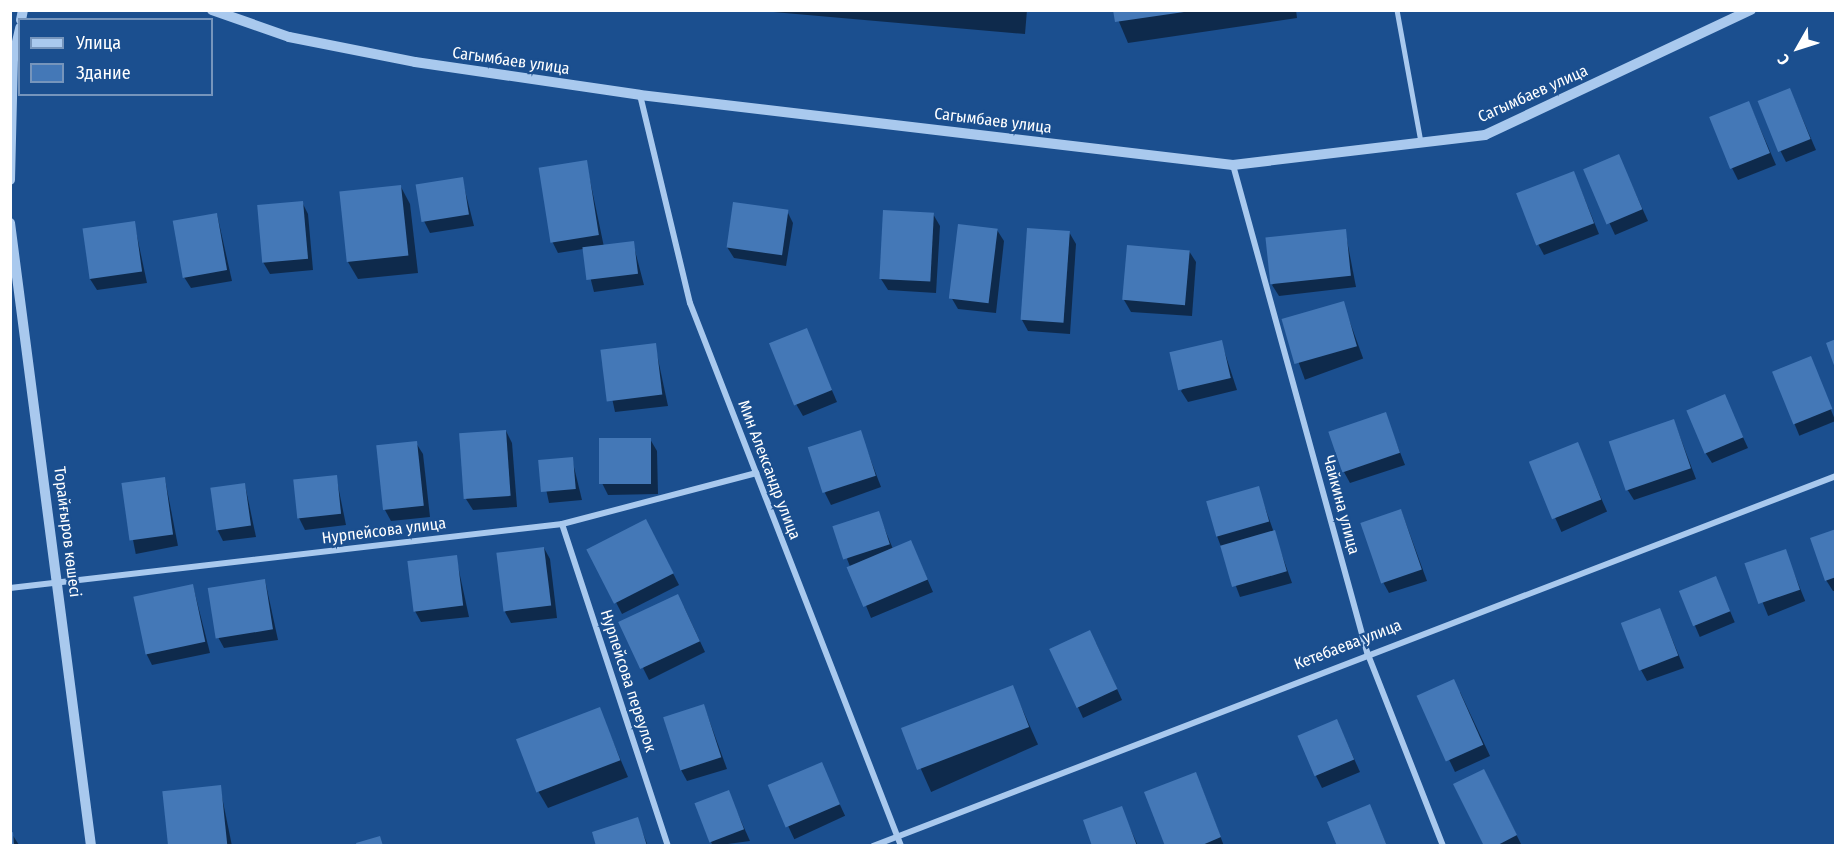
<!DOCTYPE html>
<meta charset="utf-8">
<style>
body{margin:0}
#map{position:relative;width:1846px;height:856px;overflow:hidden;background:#1b4f8f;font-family:"Fira Sans Condensed",sans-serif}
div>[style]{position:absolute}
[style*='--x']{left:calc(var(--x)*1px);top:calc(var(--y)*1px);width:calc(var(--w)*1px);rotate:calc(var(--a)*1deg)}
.shadow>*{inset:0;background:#0007;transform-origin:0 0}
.building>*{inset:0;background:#4478b7;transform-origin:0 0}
.service>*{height:4.5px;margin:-2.25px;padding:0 2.25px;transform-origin:2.25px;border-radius:2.25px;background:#a9c9ee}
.minor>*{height:6px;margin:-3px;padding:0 3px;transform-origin:3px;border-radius:3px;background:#a9c9ee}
.tertiary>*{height:10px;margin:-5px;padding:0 5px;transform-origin:5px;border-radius:5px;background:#a9c9ee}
span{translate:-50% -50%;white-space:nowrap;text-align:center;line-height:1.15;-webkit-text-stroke:4.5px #1b4f8f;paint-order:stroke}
.street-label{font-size:16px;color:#fff}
.frame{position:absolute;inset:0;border:12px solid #fff;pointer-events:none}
.legend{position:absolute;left:18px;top:18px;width:195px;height:78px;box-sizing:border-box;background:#1b4f8f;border:2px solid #7695bc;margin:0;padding:8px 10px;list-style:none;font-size:18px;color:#fff}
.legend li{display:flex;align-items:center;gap:12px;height:30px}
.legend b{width:30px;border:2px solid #7695bc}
.north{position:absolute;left:1768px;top:18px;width:60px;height:60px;-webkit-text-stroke:4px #1b4f8f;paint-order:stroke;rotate:231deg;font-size:16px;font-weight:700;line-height:24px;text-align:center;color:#fff}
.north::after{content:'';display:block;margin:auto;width:21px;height:27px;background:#fff;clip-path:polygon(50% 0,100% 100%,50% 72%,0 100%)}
</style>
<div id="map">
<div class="shadow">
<i style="clip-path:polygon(750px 10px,1027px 10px,1025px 34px)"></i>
<i style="clip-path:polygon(1114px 10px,1296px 10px,1297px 18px,1128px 43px)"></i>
<i style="clip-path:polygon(1790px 90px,1816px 150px,1786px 162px,1780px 150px)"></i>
<i style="clip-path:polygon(1749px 103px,1776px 165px,1738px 180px,1732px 168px)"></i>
<i style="clip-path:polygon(586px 161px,604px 247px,633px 243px,644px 285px,594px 292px,583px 249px,558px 253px,552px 241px)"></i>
<i style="clip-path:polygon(1624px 168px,1648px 221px,1615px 235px,1585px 170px)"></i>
<i style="clip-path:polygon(1574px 173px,1599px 234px,1544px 255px,1538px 244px)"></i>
<i style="clip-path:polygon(462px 179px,474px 226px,430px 233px,424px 221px)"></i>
<i style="clip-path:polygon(401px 187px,410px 204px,418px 273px,358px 279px,348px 262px)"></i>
<i style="clip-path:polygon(302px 202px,308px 214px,313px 270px,270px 274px,263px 262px)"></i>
<i style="clip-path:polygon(787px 211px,793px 223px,786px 266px,734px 258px,727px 247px)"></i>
<i style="clip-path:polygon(217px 214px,232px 281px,191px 288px,184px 277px)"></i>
<i style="clip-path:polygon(933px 214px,940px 226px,936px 293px,888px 290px,881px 279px)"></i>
<i style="clip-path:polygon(134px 222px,147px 283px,97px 290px,90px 279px)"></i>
<i style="clip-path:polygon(997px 230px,1004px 241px,996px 313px,958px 309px,951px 297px)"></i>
<i style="clip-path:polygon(1345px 230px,1356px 287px,1279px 296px,1272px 285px)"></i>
<i style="clip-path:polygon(1069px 232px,1076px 244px,1070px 334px,1028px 331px,1022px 320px)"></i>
<i style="clip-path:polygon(1128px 247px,1189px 251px,1196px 262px,1192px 316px,1131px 312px,1124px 300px)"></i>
<i style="left:1343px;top:303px;width:59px;height:62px;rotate:70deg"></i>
<i style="clip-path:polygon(806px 330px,837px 402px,803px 416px,796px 404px)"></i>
<i style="clip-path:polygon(1221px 341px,1237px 390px,1188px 402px,1181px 391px)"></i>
<i style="clip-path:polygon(655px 345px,668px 406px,615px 412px,602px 351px)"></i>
<i style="left:1810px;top:358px;width:68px;height:39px;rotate:68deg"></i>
<i style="clip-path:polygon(1724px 396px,1748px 448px,1712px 463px,1705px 452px)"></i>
<i style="clip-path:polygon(1385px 414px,1405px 465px,1350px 483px,1344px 472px)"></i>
<i style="clip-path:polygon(1674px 421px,1696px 479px,1634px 500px,1627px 489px)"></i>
<i style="clip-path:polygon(506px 431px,512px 443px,517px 507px,473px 510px,466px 499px)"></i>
<i style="clip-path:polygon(860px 432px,881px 487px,831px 505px,825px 493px)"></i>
<i style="clip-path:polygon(650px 439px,657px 451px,658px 494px,608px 495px,602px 483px)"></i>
<i style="clip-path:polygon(416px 443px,423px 454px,430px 517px,391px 521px,385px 510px)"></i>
<i style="left:1577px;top:444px;width:74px;height:50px;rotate:66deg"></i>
<i style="clip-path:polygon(572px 459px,582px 500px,549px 503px,540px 461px)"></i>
<i style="clip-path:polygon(336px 476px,346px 525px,305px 530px,299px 518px)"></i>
<i style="left:165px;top:479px;width:68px;height:43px;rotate:79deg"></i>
<i style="clip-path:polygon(245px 485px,256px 537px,223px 541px,217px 529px)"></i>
<i style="clip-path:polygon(1258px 488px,1292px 583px,1240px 597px,1217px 536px)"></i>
<i style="clip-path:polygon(1401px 510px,1427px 581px,1389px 593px,1383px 582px)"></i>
<i style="clip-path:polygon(878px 513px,893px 549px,911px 542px,933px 592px,871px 618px,847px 559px)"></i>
<i style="clip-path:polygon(1836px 531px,1836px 591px,1833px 591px,1826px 580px)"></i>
<i style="clip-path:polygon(652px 532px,679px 585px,622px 614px,589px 550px)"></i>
<i style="clip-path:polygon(544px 548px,550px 559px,557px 618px,511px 623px,505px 612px)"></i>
<i style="left:1785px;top:551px;width:54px;height:40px;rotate:68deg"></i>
<i style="clip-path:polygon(456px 557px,469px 617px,421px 622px,415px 611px)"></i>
<i style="left:1716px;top:578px;width:48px;height:38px;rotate:67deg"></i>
<i style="clip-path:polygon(265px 580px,278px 640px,224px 648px,218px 637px)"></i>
<i style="clip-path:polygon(193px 586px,210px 653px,152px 665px,146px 653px)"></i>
<i style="clip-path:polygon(684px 607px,705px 652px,649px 680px,643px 668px)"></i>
<i style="clip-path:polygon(1660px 610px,1684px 668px,1647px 681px,1641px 670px)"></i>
<i style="clip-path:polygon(1096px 643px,1122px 700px,1083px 718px,1051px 649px)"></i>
<i style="left:1012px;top:686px;width:64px;height:117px;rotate:66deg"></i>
<i style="clip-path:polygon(1460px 692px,1490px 756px,1455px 772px,1419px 697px)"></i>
<i style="clip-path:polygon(704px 706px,727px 769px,687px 781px,681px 770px)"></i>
<i style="clip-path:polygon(599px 709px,628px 777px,548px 808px,538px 791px)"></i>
<i style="clip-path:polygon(1337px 721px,1360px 772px,1322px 788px,1316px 776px)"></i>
<i style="left:821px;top:764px;width:57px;height:56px;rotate:65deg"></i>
<i style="clip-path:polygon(1195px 774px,1201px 786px,1224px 846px,1166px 846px)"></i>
<i style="clip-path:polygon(1490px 782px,1522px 846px,1486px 846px)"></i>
<i style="clip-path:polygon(220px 787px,232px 846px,169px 846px)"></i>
<i style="clip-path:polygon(728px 792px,750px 841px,713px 846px,711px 842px)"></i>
<i style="clip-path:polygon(1370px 806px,1387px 846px,1339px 846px)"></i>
<i style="clip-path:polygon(1121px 808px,1138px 846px,1094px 846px)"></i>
<i style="clip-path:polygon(637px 819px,648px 846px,598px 846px)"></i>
<i style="clip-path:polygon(12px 834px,19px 845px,10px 846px)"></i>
</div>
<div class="building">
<i style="clip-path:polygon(1113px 10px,1184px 10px,1184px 12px,1115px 22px)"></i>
<i style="left:1790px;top:88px;width:55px;height:35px;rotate:68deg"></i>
<i style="left:1749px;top:101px;width:56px;height:43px;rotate:68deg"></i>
<i style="left:1619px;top:154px;width:60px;height:39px;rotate:67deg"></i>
<i style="left:587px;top:160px;width:76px;height:49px;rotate:81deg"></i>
<i style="left:1574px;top:171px;width:56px;height:62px;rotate:69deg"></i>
<i style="left:463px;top:177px;width:38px;height:48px;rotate:81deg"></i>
<i style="left:401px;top:185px;width:71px;height:62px;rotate:84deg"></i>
<i style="left:303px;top:201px;width:58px;height:46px;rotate:85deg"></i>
<i style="left:733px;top:202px;width:56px;height:46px;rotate:8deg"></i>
<i style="left:883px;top:210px;width:51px;height:69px;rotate:3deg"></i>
<i style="left:217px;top:213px;width:58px;height:45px;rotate:80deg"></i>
<i style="left:135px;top:221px;width:51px;height:53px;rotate:82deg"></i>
<i style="left:958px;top:224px;width:40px;height:75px;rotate:7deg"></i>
<i style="left:1027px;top:228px;width:43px;height:92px;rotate:4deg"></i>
<i style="left:1346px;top:229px;width:47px;height:81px;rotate:84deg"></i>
<i style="left:634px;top:241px;width:33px;height:52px;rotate:83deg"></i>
<i style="left:1127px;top:245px;width:63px;height:55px;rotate:5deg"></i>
<i style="left:1344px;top:301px;width:47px;height:65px;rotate:74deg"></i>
<i style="left:807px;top:328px;width:67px;height:41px;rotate:68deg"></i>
<i style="clip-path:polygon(1836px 339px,1836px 368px,1835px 368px,1826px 343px)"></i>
<i style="left:1222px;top:340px;width:39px;height:54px;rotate:77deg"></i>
<i style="left:656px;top:343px;width:52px;height:56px;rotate:83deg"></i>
<i style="left:1811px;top:356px;width:57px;height:42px;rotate:68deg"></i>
<i style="left:1725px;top:394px;width:47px;height:42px;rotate:67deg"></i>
<i style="left:1386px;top:412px;width:43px;height:61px;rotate:71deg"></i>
<i style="left:1674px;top:419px;width:52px;height:69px;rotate:71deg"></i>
<i style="left:506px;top:430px;width:66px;height:47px;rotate:86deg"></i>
<i style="left:861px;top:430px;width:48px;height:56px;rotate:72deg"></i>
<i style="left:599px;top:438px;width:52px;height:46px"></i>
<i style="left:417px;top:441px;width:65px;height:41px;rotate:84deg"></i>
<i style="left:1578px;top:442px;width:62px;height:53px;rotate:68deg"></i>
<i style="left:573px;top:457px;width:32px;height:35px;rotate:85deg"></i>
<i style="left:337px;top:475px;width:39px;height:44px;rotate:84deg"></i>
<i style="left:165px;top:477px;width:58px;height:44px;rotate:82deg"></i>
<i style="left:245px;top:483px;width:43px;height:35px;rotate:82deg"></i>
<i style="left:1259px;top:486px;width:37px;height:55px;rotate:74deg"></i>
<i style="left:1401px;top:509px;width:64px;height:43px;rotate:71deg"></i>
<i style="left:879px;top:511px;width:35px;height:49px;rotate:72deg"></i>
<i style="left:646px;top:519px;width:61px;height:67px;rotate:63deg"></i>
<i style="clip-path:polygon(1836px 529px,1836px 577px,1825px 581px,1810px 538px)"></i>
<i style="left:1275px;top:530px;width:43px;height:57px;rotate:74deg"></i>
<i style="left:911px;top:540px;width:43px;height:70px;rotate:67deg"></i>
<i style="left:544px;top:547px;width:59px;height:48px;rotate:83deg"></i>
<i style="left:1786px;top:549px;width:43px;height:44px;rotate:71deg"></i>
<i style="left:457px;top:555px;width:51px;height:50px;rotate:83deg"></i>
<i style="left:1716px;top:576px;width:38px;height:40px;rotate:68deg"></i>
<i style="left:265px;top:579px;width:51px;height:58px;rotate:81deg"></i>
<i style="left:193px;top:584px;width:59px;height:61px;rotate:78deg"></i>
<i style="left:678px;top:594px;width:52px;height:66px;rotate:65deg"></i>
<i style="left:1660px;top:608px;width:51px;height:42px;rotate:69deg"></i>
<i style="left:1090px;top:630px;width:65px;height:45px;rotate:65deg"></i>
<i style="left:1454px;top:679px;width:72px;height:41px;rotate:66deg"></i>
<i style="left:1013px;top:685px;width:45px;height:120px;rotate:69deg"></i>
<i style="left:704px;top:704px;width:56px;height:43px;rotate:72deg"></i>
<i style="left:600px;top:707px;width:57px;height:90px;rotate:69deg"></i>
<i style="left:1337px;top:719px;width:44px;height:43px;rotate:67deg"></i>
<i style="left:822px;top:762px;width:46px;height:59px;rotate:67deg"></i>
<i style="clip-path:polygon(1484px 769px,1517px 835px,1496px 846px,1484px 846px,1453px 784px)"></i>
<i style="clip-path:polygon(1196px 772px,1221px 837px,1200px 846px,1165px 846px,1144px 792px)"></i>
<i style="left:221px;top:785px;width:61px;height:59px;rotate:84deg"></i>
<i style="left:729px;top:790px;width:42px;height:37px;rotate:69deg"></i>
<i style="clip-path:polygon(1370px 804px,1387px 846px,1337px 846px,1327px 822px)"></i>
<i style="clip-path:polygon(1122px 806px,1137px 846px,1092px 846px,1083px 820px)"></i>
<i style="clip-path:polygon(638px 817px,647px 846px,596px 846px,592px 832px)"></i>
<i style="clip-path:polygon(13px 832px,14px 846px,10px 846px,10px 833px)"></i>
<i style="clip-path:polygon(380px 836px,383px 846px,357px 846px,356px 843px)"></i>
</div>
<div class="service">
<i style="--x:1397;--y:10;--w:134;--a:79.7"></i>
</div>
<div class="minor">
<i style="--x:640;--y:95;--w:214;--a:76.5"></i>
<i style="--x:690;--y:303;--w:583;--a:68.76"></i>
<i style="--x:1233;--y:165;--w:505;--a:74.62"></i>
<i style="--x:1367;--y:652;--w:208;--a:68.6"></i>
<i style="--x:562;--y:524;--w:339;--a:71.8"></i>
<i style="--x:10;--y:588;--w:556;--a:-6.61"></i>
<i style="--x:562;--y:524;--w:201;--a:-14.7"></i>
<i style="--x:873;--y:846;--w:1032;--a:-21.02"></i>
</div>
<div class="tertiary">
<i style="--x:212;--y:10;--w:82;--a:19.3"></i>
<i style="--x:289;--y:37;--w:128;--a:11.2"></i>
<i style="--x:415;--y:62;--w:227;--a:8.3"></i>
<i style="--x:640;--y:95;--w:597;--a:6.73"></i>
<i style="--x:1233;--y:165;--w:254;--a:-6.8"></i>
<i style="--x:1485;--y:135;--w:294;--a:-25.2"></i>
<i style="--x:21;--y:20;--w:10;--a:-79"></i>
<i style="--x:10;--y:180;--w:121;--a:-88.6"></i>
<i style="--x:13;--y:59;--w:32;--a:-77"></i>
<i style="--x:10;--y:223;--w:628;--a:82.59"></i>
</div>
<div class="street-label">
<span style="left:511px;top:61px;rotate:8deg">Сагымбаев улица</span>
<span style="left:1533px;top:94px;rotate:-24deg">Сагымбаев улица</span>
<span style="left:993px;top:121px;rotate:7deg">Сагымбаев улица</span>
<span style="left:769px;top:470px;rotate:69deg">Мин Александр улица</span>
<span style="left:1341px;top:505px;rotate:75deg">Чайкина улица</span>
<span style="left:384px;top:531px;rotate:-7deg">Нурпейсова улица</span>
<span style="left:67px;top:532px;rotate:83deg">Торайғыров көшесі</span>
<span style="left:1348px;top:645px;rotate:-21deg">Кетебаева улица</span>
<span style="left:628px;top:681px;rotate:72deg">Нурпейсова переулок</span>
</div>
<div class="frame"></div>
<ul class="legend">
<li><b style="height:8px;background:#a9c9ee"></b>Улица</li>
<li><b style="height:16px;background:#4478b7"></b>Здание</li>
</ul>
<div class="north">С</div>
</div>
